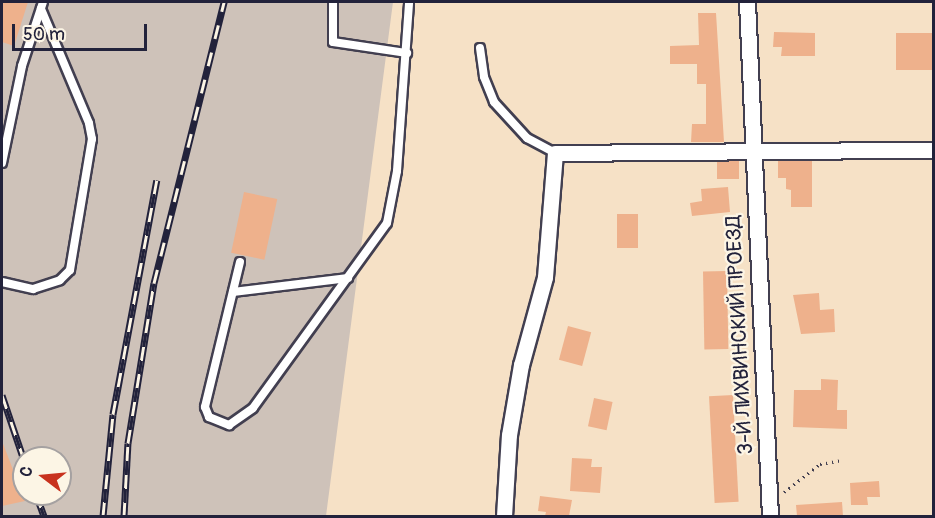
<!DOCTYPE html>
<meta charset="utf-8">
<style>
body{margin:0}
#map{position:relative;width:935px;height:518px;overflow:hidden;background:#f6e1c6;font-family:Pangolin,sans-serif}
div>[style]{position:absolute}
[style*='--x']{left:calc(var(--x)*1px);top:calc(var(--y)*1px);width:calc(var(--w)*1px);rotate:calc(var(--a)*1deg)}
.industrial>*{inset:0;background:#cec2b9}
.building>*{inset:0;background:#eeb18c;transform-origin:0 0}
.path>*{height:3px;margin-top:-1.5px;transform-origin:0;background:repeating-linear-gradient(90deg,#423f50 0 1.5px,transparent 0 6px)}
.roads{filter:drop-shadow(2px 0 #423f50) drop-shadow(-2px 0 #423f50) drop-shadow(0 2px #423f50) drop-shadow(0 -2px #423f50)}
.service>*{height:8px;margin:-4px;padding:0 4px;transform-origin:4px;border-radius:4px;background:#fff}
.minor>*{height:15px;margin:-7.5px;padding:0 7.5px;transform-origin:7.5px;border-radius:7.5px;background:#fff}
.rail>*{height:7px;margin-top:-3.5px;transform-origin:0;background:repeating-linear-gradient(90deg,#fcf5e5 0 14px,#22223b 0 28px);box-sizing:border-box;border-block:2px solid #22223b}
span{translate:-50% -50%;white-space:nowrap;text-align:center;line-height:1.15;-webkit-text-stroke:4.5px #fcf5e5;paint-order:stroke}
.street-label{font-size:21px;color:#22223b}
.frame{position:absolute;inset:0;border:3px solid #22223b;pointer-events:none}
.north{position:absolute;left:12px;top:446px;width:60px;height:60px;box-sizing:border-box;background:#fcf5e5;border:2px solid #a5a1a1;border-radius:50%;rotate:286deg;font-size:16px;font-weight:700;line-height:24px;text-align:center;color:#22223b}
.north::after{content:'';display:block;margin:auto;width:21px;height:27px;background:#c8321e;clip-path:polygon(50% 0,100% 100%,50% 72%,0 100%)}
.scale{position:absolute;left:12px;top:24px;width:135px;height:27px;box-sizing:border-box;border:3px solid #22223b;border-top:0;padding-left:8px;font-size:18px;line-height:21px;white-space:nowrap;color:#22223b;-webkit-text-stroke:4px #fcf5e5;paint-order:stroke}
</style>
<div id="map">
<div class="industrial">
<i style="clip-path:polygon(evenodd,2px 2px,393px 2px,326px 516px,2px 516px,2px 2px,24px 458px,60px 458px,60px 494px,24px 494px,24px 458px)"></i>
</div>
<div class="building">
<i style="clip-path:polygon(2px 2px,28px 2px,14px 46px,2px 42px)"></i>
<i style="clip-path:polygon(698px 13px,716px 13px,724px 142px,691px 142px,692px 124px,706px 124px,706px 84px,697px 84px,697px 64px,670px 64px,670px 46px,699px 45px)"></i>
<i style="clip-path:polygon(774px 32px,815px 33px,815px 56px,781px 56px,782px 47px,773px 47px)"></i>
<i style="left:896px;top:33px;width:37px;height:37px"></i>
<i style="left:717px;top:161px;width:22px;height:18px"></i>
<i style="clip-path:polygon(778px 161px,812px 161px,812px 207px,791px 207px,791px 190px,786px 189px,786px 178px,778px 178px)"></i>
<i style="clip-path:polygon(728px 187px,730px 212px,692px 216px,690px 203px,702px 201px,701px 189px)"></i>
<i style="left:244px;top:192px;width:34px;height:62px;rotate:12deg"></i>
<i style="left:617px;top:214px;width:21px;height:34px"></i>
<i style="left:727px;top:271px;width:78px;height:24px;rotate:89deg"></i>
<i style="clip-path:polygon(819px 293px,820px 310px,834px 309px,835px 332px,801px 334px,793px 295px)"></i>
<i style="left:568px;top:326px;width:24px;height:35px;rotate:15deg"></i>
<i style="clip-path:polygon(821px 379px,838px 380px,837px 410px,847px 410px,847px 429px,793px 427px,794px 390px,821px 390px)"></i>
<i style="left:733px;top:395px;width:107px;height:24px;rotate:87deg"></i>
<i style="left:594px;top:398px;width:19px;height:29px;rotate:12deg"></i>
<i style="clip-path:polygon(2px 441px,25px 501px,2px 506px)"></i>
<i style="clip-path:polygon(572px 458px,592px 459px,591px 467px,602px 467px,600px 493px,570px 491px)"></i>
<i style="clip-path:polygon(879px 481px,880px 497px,867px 497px,868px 505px,851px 505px,850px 483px)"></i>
<i style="clip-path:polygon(540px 496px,572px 500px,569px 516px,545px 516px,546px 512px,538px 511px)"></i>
<i style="clip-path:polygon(842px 502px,843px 516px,797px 516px,796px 505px)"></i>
</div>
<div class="path">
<i style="--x:784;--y:492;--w:46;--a:-37.9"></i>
<i style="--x:820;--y:464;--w:23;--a:-10"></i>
</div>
<div class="roads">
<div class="service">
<i style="--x:333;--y:2;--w:40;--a:90"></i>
<i style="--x:333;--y:42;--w:75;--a:8.5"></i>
<i style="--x:480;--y:48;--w:29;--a:82"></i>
<i style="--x:484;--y:77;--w:27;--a:68"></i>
<i style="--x:494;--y:102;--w:49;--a:47.5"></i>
<i style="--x:527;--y:138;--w:32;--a:28"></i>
<i style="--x:2;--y:163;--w:99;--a:-78.3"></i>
<i style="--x:22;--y:66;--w:67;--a:-71.8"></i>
<i style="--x:240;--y:262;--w:149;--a:103.6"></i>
<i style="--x:205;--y:407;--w:11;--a:68"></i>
<i style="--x:209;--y:417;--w:22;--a:22"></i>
<i style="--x:229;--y:425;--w:29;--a:-35"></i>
<i style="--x:253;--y:408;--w:228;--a:-54.1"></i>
<i style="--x:387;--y:223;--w:53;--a:-79.1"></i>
<i style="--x:397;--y:171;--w:169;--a:-85.9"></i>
<i style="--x:2;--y:282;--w:32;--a:13"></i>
<i style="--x:33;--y:289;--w:28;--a:-18"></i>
<i style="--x:60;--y:280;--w:14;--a:-45"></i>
<i style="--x:70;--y:270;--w:133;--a:-80.5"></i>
<i style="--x:92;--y:139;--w:16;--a:-101"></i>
<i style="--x:89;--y:123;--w:124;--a:-112.8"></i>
<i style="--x:233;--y:292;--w:116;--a:-6.9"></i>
</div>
<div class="minor">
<i style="--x:747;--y:2;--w:515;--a:87.44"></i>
<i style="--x:504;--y:516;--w:81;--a:-86.5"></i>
<i style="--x:509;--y:435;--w:71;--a:-80.3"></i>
<i style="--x:521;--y:365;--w:91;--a:-74.7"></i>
<i style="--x:545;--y:277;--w:124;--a:-85.4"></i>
<i style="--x:555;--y:153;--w:379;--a:-0.5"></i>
</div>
</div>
<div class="rail">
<i style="--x:2;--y:395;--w:69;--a:71.3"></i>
<i style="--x:36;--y:494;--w:23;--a:70"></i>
<i style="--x:103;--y:516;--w:102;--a:-84.4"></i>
<i style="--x:113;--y:414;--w:238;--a:-79.4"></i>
<i style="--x:124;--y:516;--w:73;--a:-86.9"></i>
<i style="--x:128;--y:443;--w:162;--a:-80.8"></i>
<i style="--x:154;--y:283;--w:290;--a:-76"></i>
</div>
<div class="street-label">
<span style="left:740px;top:335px;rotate:-93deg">3-Й ЛИХВИНСКИЙ ПРОЕЗД</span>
</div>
<div class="frame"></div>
<div class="north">С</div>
<div class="scale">50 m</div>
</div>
